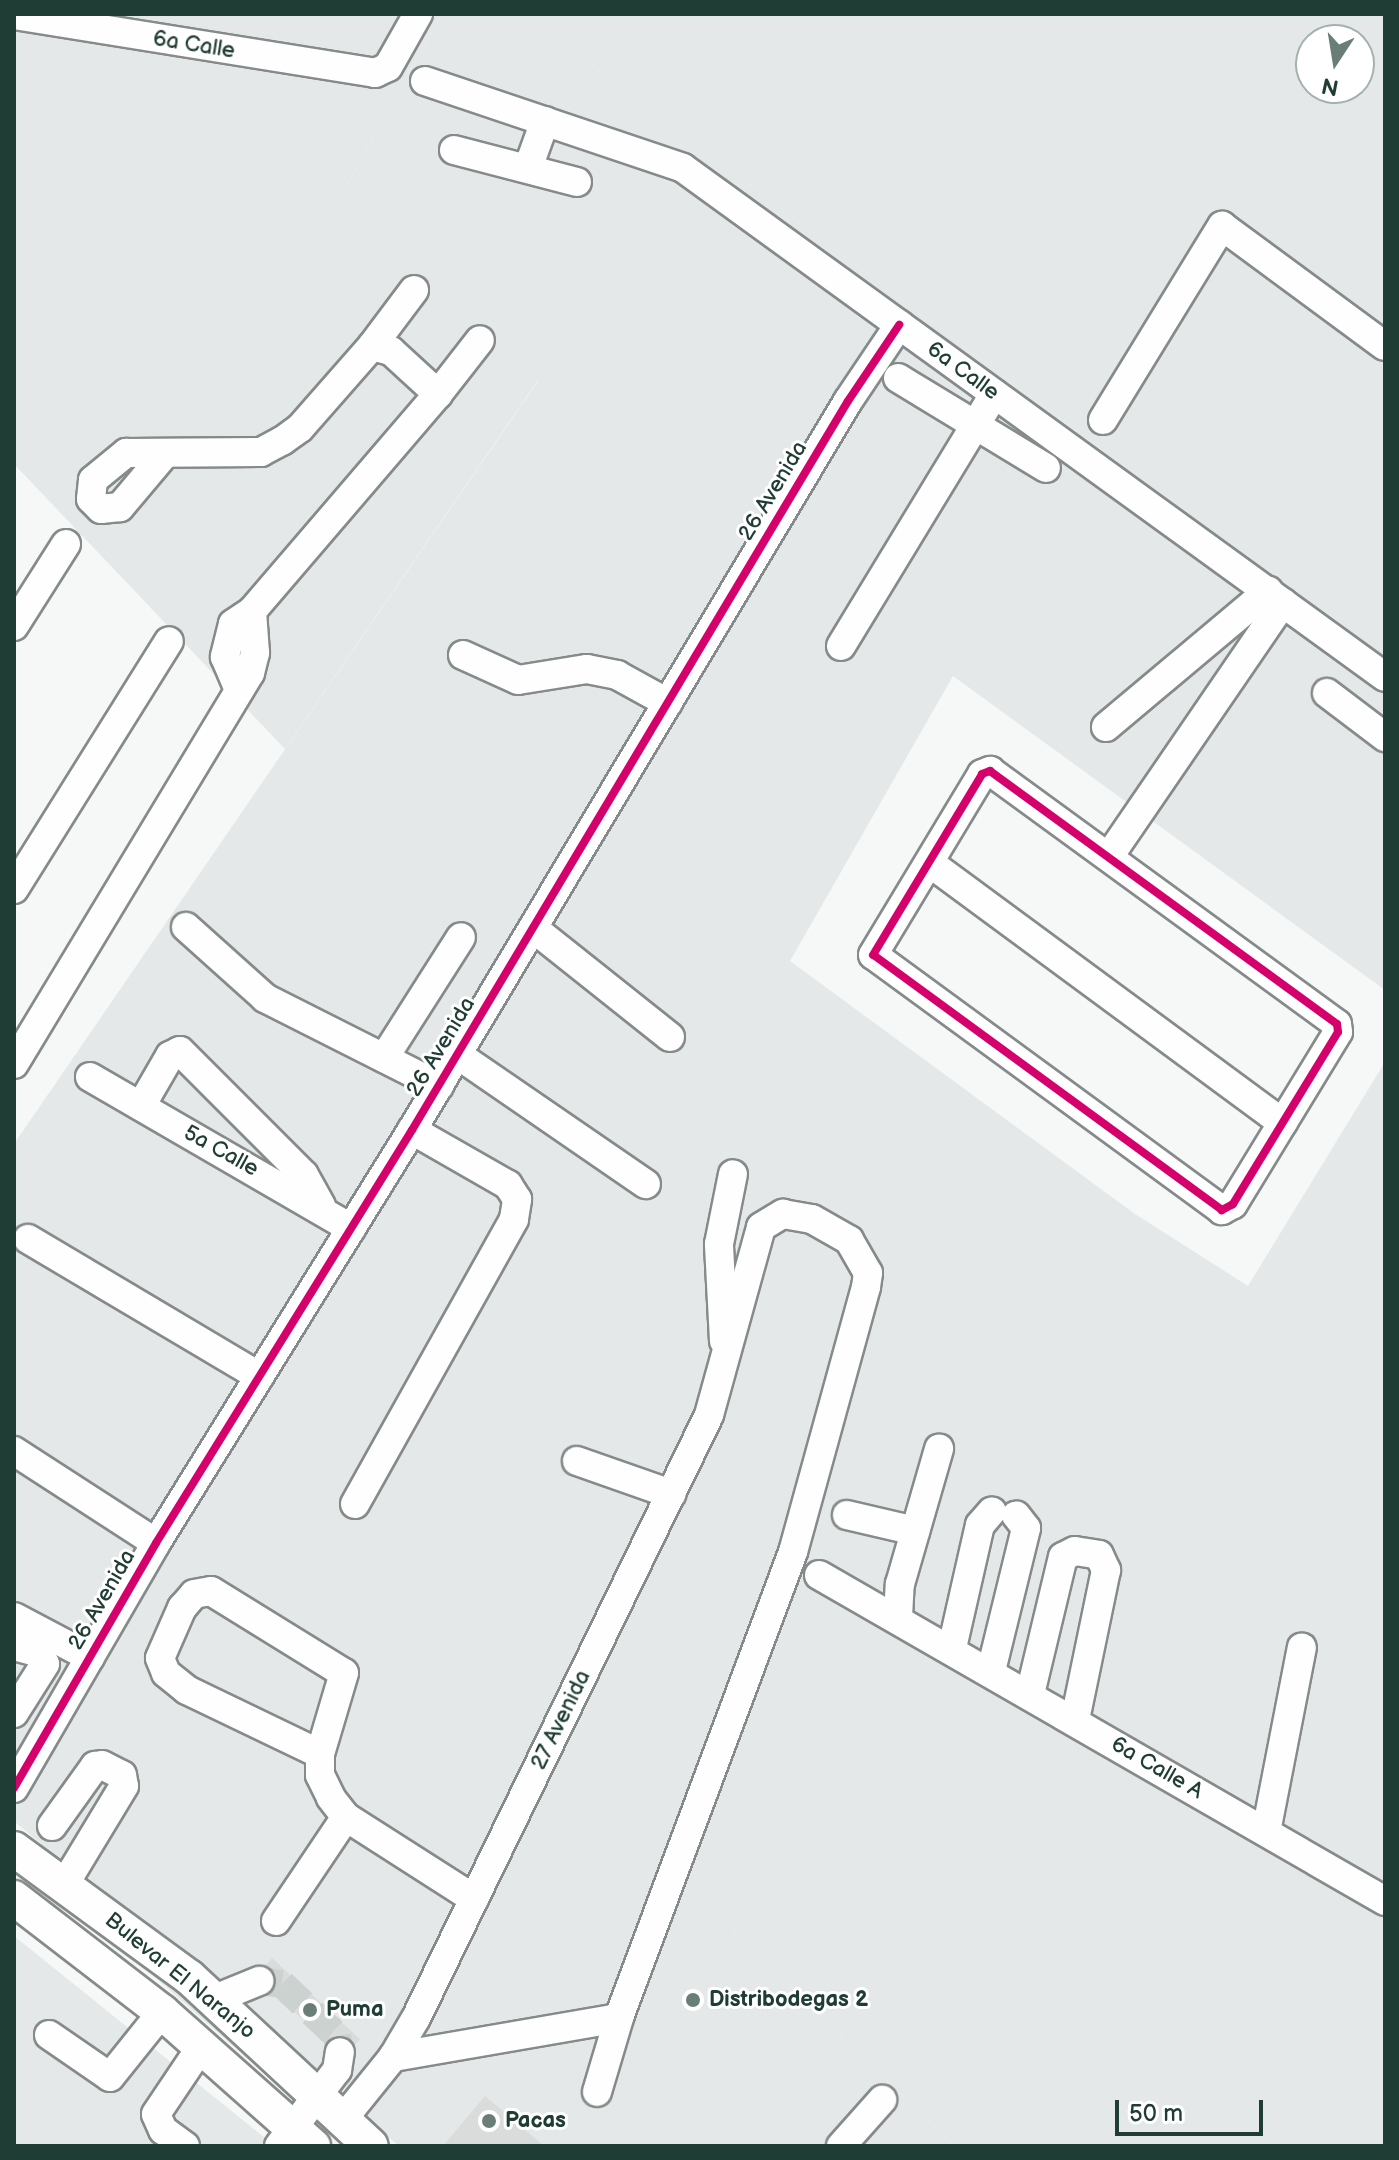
<!DOCTYPE html>
<style>
body{margin:0}
#map{position:relative;width:1399px;height:2160px;overflow:hidden;background:#f6f7f7;font-family:"Balsamiq Sans",sans-serif}
div>[style]{position:absolute}
[style*='--x']{left:calc(var(--x)*1px);top:calc(var(--y)*1px);width:calc(var(--w)*1px);rotate:calc(var(--a)*1deg)}
.built>*{inset:0;background:#e5e8e8}
.green>*{inset:0;background:#e4e8e8}
.building>*{inset:0;background:#dadcdc}
.minor-tunnel>*{height:28px;margin-top:-14px;transform-origin:0;background:repeating-linear-gradient(90deg,#cbd2d0 0 28px,transparent 0 42px)}
.roads{filter:drop-shadow(2px 0 #858b8a) drop-shadow(-2px 0 #858b8a) drop-shadow(0 2px #858b8a) drop-shadow(0 -2px #858b8a)}
.minor>*{height:28px;margin:-14px;padding:0 14px;transform-origin:14px;border-radius:14px;background:#fefefe}
.major>*{height:34px;margin:-17px;padding:0 17px;transform-origin:17px;border-radius:17px;background:#fefefe}
.cycleway>*{height:8px;margin:-4px;padding:0 4px;transform-origin:4px;border-radius:4px;background:#d6006c}
.dots>*{width:22px;height:22px;translate:-50% -50%;box-sizing:border-box;border:4px solid #fff;border-radius:50%}
span{translate:-50% -50%;white-space:nowrap;text-align:center;line-height:1.15;-webkit-text-stroke:6px #fff;paint-order:stroke}
.street-label{font-size:22px;color:#1f3d34}
.poi-label{font-size:22px;color:#1f3d34;font-weight:700}
.left{translate:0 -50%;text-align:left}
.frame{position:absolute;inset:0;border:16px solid #1f3d34;pointer-events:none}
.north{position:absolute;left:1295px;top:24px;width:80px;height:80px;box-sizing:border-box;background:#fff;border:2px solid #a5b1ae;border-radius:50%;rotate:192deg;font-size:22px;font-weight:700;line-height:32px;text-align:center;color:#1f3d34}
.north::after{content:'';display:block;margin:auto;width:28px;height:36px;background:#6a7e78;clip-path:polygon(50% 0,100% 100%,50% 72%,0 100%)}
.scale{position:absolute;left:1115px;top:2100px;width:148px;height:36px;box-sizing:border-box;border:4px solid #1f3d34;border-top:0;padding-left:10px;font-size:24px;line-height:28px;white-space:nowrap;color:#1f3d34;-webkit-text-stroke:6px #fff;paint-order:stroke}
</style>
<div id="map">
<div class="built">
<i style="clip-path:polygon(442px 14px,524px 14px,1385px 664px,1385px 990px,953px 676px,790px 961px,1135px 1214px,1087px 1409px,1385px 1629px,1385px 1909px,693px 1891px,954px 2146px,399px 2146px,14px 1821px,14px 1144px,538px 381px,328px 219px)"></i>
<i style="clip-path:polygon(14px 1936px,275px 2146px,14px 2146px)"></i>
</div>
<div class="green">
<i style="clip-path:polygon(14px 14px,442px 14px,328px 219px,538px 380px,285px 749px,14px 464px)"></i>
<i style="clip-path:polygon(evenodd,524px 14px,1385px 14px,1385px 664px,524px 14px,1311px 40px,1359px 40px,1359px 88px,1311px 88px,1311px 40px)"></i>
<i style="clip-path:polygon(1385px 1062px,1385px 1629px,1086px 1409px,1135px 1214px,1248px 1286px)"></i>
<i style="clip-path:polygon(807px 1573px,1385px 1909px,1385px 2146px,954px 2146px,693px 1891px)"></i>
<i style="clip-path:polygon(14px 1860px,160px 1971px,263px 2062px,251px 2062px,157px 1979px,14px 1874px)"></i>
</div>
<div class="building">
<i style="clip-path:polygon(272px 1958px,360px 2039px,355px 2045px,342px 2035px,327px 2041px,272px 1992px,275px 1975px,265px 1966px)"></i>
<i style="clip-path:polygon(485px 2096px,544px 2146px,443px 2146px)"></i>
</div>
<div class="minor-tunnel">
<i style="--x:259;--y:1981;--w:23;--a:7"></i>
<i style="--x:282;--y:1984;--w:76;--a:43.4"></i>
<i style="--x:337;--y:2036;--w:16;--a:79"></i>
</div>
<div class="roads">
<div class="minor">
<i style="--x:14;--y:15;--w:366;--a:9.1"></i>
<i style="--x:375;--y:73;--w:14;--a:-25"></i>
<i style="--x:388;--y:67;--w:61;--a:-60.5"></i>
<i style="--x:425;--y:81;--w:272;--a:18.6"></i>
<i style="--x:683;--y:168;--w:867;--a:35.94"></i>
<i style="--x:454;--y:150;--w:127;--a:14.6"></i>
<i style="--x:528;--y:168;--w:50;--a:-70.1"></i>
<i style="--x:372;--y:346;--w:70;--a:-53.1"></i>
<i style="--x:898;--y:378;--w:173;--a:31.3"></i>
<i style="--x:438;--y:394;--w:68;--a:-52.1"></i>
<i style="--x:1103;--y:420;--w:228;--a:-58.5"></i>
<i style="--x:1222;--y:226;--w:202;--a:36.4"></i>
<i style="--x:163;--y:456;--w:67;--a:130.1"></i>
<i style="--x:120;--y:507;--w:19;--a:174"></i>
<i style="--x:101;--y:509;--w:14;--a:-135"></i>
<i style="--x:91;--y:499;--w:19;--a:-84"></i>
<i style="--x:93;--y:480;--w:43;--a:-39.3"></i>
<i style="--x:126;--y:453;--w:135;--a:-0.4"></i>
<i style="--x:261;--y:452;--w:24;--a:-28"></i>
<i style="--x:282;--y:441;--w:22;--a:-36"></i>
<i style="--x:300;--y:428;--w:109;--a:-48.7"></i>
<i style="--x:372;--y:346;--w:20;--a:15"></i>
<i style="--x:391;--y:351;--w:64;--a:42.5"></i>
<i style="--x:438;--y:394;--w:286;--a:130.6"></i>
<i style="--x:252;--y:611;--w:23;--a:146"></i>
<i style="--x:233;--y:624;--w:34;--a:104"></i>
<i style="--x:225;--y:657;--w:36;--a:67"></i>
<i style="--x:14;--y:626;--w:97;--a:-57.6"></i>
<i style="--x:841;--y:646;--w:295;--a:-58.7"></i>
<i style="--x:463;--y:655;--w:60;--a:24.4"></i>
<i style="--x:518;--y:680;--w:70;--a:-9.1"></i>
<i style="--x:587;--y:669;--w:31;--a:11"></i>
<i style="--x:617;--y:675;--w:58;--a:28.8"></i>
<i style="--x:1327;--y:693;--w:73;--a:37.2"></i>
<i style="--x:1106;--y:727;--w:212;--a:-40"></i>
<i style="--x:990;--y:771;--w:429;--a:36.1"></i>
<i style="--x:1337;--y:1024;--w:8;--a:83"></i>
<i style="--x:1338;--y:1032;--w:202;--a:121.4"></i>
<i style="--x:1233;--y:1204;--w:13;--a:151"></i>
<i style="--x:1222;--y:1210;--w:432;--a:-143.8"></i>
<i style="--x:873;--y:955;--w:211;--a:-58.9"></i>
<i style="--x:982;--y:774;--w:9;--a:-21"></i>
<i style="--x:1110;--y:855;--w:306;--a:-55.6"></i>
<i style="--x:930;--y:863;--w:438;--a:36.4"></i>
<i style="--x:14;--y:889;--w:292;--a:-58"></i>
<i style="--x:186;--y:927;--w:106;--a:41.9"></i>
<i style="--x:265;--y:998;--w:195;--a:26.8"></i>
<i style="--x:533;--y:928;--w:175;--a:38.5"></i>
<i style="--x:458;--y:1055;--w:228;--a:34.5"></i>
<i style="--x:384;--y:1058;--w:143;--a:-57.5"></i>
<i style="--x:14;--y:1064;--w:457;--a:-58.9"></i>
<i style="--x:250;--y:673;--w:21;--a:-76"></i>
<i style="--x:255;--y:653;--w:42;--a:-94.1"></i>
<i style="--x:90;--y:1077;--w:302;--a:30.1"></i>
<i style="--x:141;--y:1106;--w:58;--a:-59.9"></i>
<i style="--x:170;--y:1056;--w:11;--a:-27"></i>
<i style="--x:180;--y:1051;--w:175;--a:45"></i>
<i style="--x:304;--y:1175;--w:35;--a:61"></i>
<i style="--x:28;--y:1239;--w:269;--a:30.7"></i>
<i style="--x:724;--y:1341;--w:97;--a:-93"></i>
<i style="--x:719;--y:1244;--w:71;--a:-78.7"></i>
<i style="--x:14;--y:1451;--w:169;--a:32.9"></i>
<i style="--x:577;--y:1461;--w:100;--a:19.3"></i>
<i style="--x:355;--y:1504;--w:326;--a:-60.8"></i>
<i style="--x:514;--y:1219;--w:20;--a:-81"></i>
<i style="--x:517;--y:1199;--w:17;--a:-123"></i>
<i style="--x:508;--y:1185;--w:111;--a:-150.2"></i>
<i style="--x:847;--y:1515;--w:70;--a:13.2"></i>
<i style="--x:819;--y:1575;--w:653;--a:29.94"></i>
<i style="--x:14;--y:1617;--w:86;--a:27.8"></i>
<i style="--x:898;--y:1617;--w:33;--a:-87"></i>
<i style="--x:900;--y:1584;--w:141;--a:-73.9"></i>
<i style="--x:14;--y:1646;--w:24;--a:15"></i>
<i style="--x:37;--y:1652;--w:14;--a:56"></i>
<i style="--x:45;--y:1664;--w:58;--a:122.3"></i>
<i style="--x:952;--y:1648;--w:126;--a:-77.2"></i>
<i style="--x:980;--y:1525;--w:18;--a:-49"></i>
<i style="--x:991;--y:1671;--w:147;--a:-76.2"></i>
<i style="--x:1026;--y:1528;--w:16;--a:-128"></i>
<i style="--x:1030;--y:1694;--w:141;--a:-76.5"></i>
<i style="--x:1063;--y:1557;--w:13;--a:-27"></i>
<i style="--x:1075;--y:1551;--w:24;--a:9"></i>
<i style="--x:1099;--y:1555;--w:17;--a:65"></i>
<i style="--x:1106;--y:1570;--w:153;--a:101.7"></i>
<i style="--x:320;--y:1754;--w:148;--a:-154.3"></i>
<i style="--x:187;--y:1690;--w:27;--a:-141"></i>
<i style="--x:166;--y:1673;--w:16;--a:-112"></i>
<i style="--x:160;--y:1658;--w:55;--a:-66.3"></i>
<i style="--x:182;--y:1608;--w:18;--a:-49"></i>
<i style="--x:194;--y:1594;--w:17;--a:-10"></i>
<i style="--x:211;--y:1591;--w:156;--a:31.7"></i>
<i style="--x:344;--y:1673;--w:84;--a:106.5"></i>
<i style="--x:320;--y:1754;--w:21;--a:90"></i>
<i style="--x:320;--y:1775;--w:25;--a:64"></i>
<i style="--x:331;--y:1798;--w:24;--a:52"></i>
<i style="--x:346;--y:1817;--w:152;--a:32.6"></i>
<i style="--x:14;--y:1788;--w:283;--a:-59.9"></i>
<i style="--x:156;--y:1543;--w:486;--a:-58.2"></i>
<i style="--x:412;--y:1130;--w:849;--a:-59.12"></i>
<i style="--x:848;--y:401;--w:92;--a:-56.1"></i>
<i style="--x:52;--y:1826;--w:74;--a:-54.4"></i>
<i style="--x:95;--y:1766;--w:7;--a:-8"></i>
<i style="--x:102;--y:1765;--w:22;--a:27"></i>
<i style="--x:122;--y:1775;--w:11;--a:80"></i>
<i style="--x:124;--y:1786;--w:116;--a:121.2"></i>
<i style="--x:1266;--y:1832;--w:188;--a:-79"></i>
<i style="--x:276;--y:1921;--w:125;--a:-56.1"></i>
<i style="--x:215;--y:1999;--w:48;--a:-22.2"></i>
<i style="--x:49;--y:2035;--w:74;--a:34.5"></i>
<i style="--x:110;--y:2077;--w:83;--a:-51.3"></i>
<i style="--x:393;--y:2057;--w:229;--a:-9.8"></i>
<i style="--x:343;--y:2119;--w:80;--a:-51.1"></i>
<i style="--x:393;--y:2057;--w:45;--a:-59.5"></i>
<i style="--x:416;--y:2018;--w:670;--a:-64.08"></i>
<i style="--x:709;--y:1415;--w:195;--a:-74.5"></i>
<i style="--x:761;--y:1227;--w:26;--a:-31"></i>
<i style="--x:783;--y:1214;--w:29;--a:10"></i>
<i style="--x:812;--y:1219;--w:43;--a:29.6"></i>
<i style="--x:849;--y:1240;--w:38;--a:60"></i>
<i style="--x:868;--y:1273;--w:14;--a:98"></i>
<i style="--x:866;--y:1287;--w:275;--a:105.4"></i>
<i style="--x:793;--y:1552;--w:497;--a:110.5"></i>
<i style="--x:619;--y:2018;--w:77;--a:106.6"></i>
<i style="--x:185;--y:2146;--w:27;--a:-144"></i>
<i style="--x:163;--y:2130;--w:17;--a:-114"></i>
<i style="--x:156;--y:2114;--w:81;--a:-56.1"></i>
<i style="--x:279;--y:2146;--w:96;--a:-52.7"></i>
<i style="--x:337;--y:2070;--w:18;--a:-81"></i>
<i style="--x:841;--y:2146;--w:62;--a:-48.3"></i>
</div>
<div class="major">
<i style="--x:14;--y:1849;--w:217;--a:36.2"></i>
<i style="--x:189;--y:1977;--w:248;--a:42.9"></i>
<i style="--x:14;--y:1898;--w:187;--a:37.6"></i>
<i style="--x:162;--y:2012;--w:202;--a:41.6"></i>
</div>
</div>
<div class="cycleway">
<i style="--x:990;--y:771;--w:429;--a:36.1"></i>
<i style="--x:1337;--y:1024;--w:8;--a:83"></i>
<i style="--x:1338;--y:1032;--w:202;--a:121.4"></i>
<i style="--x:1233;--y:1204;--w:13;--a:151"></i>
<i style="--x:1222;--y:1210;--w:432;--a:-143.8"></i>
<i style="--x:873;--y:955;--w:211;--a:-58.9"></i>
<i style="--x:982;--y:774;--w:9;--a:-21"></i>
<i style="--x:14;--y:1788;--w:283;--a:-59.9"></i>
<i style="--x:156;--y:1543;--w:486;--a:-58.2"></i>
<i style="--x:412;--y:1130;--w:849;--a:-59.12"></i>
<i style="--x:848;--y:401;--w:92;--a:-56.1"></i>
</div>
<div class="dots">
<i style="left:693px;top:2000px;background:#6a7e78"></i>
<i style="left:310px;top:2010px;background:#6a7e78"></i>
<i style="left:489px;top:2121px;background:#6a7e78"></i>
</div>
<div class="street-label">
<span style="left:194px;top:45px;rotate:9deg">6a Calle</span>
<span style="left:963px;top:371px;rotate:36deg">6a Calle</span>
<span style="left:773px;top:491px;rotate:-59deg">26 Avenida</span>
<span style="left:441px;top:1047px;rotate:-59deg">26 Avenida</span>
<span style="left:221px;top:1151px;rotate:29deg">5a Calle</span>
<span style="left:102px;top:1600px;rotate:-60deg">26 Avenida</span>
<span style="left:561px;top:1720px;rotate:-64deg">27 Avenida</span>
<span style="left:1157px;top:1768px;rotate:30deg">6a Calle A</span>
<span style="left:180px;top:1976px;rotate:39deg">Bulevar El Naranjo</span>
</div>
<div class="poi-label">
<span class="left" style="left:709px;top:2000px">Distribodegas 2</span>
<span class="left" style="left:326px;top:2010px">Puma</span>
<span class="left" style="left:505px;top:2121px">Pacas</span>
</div>
<div class="frame"></div>
<div class="north">N</div>
<div class="scale">50 m</div>
</div>
